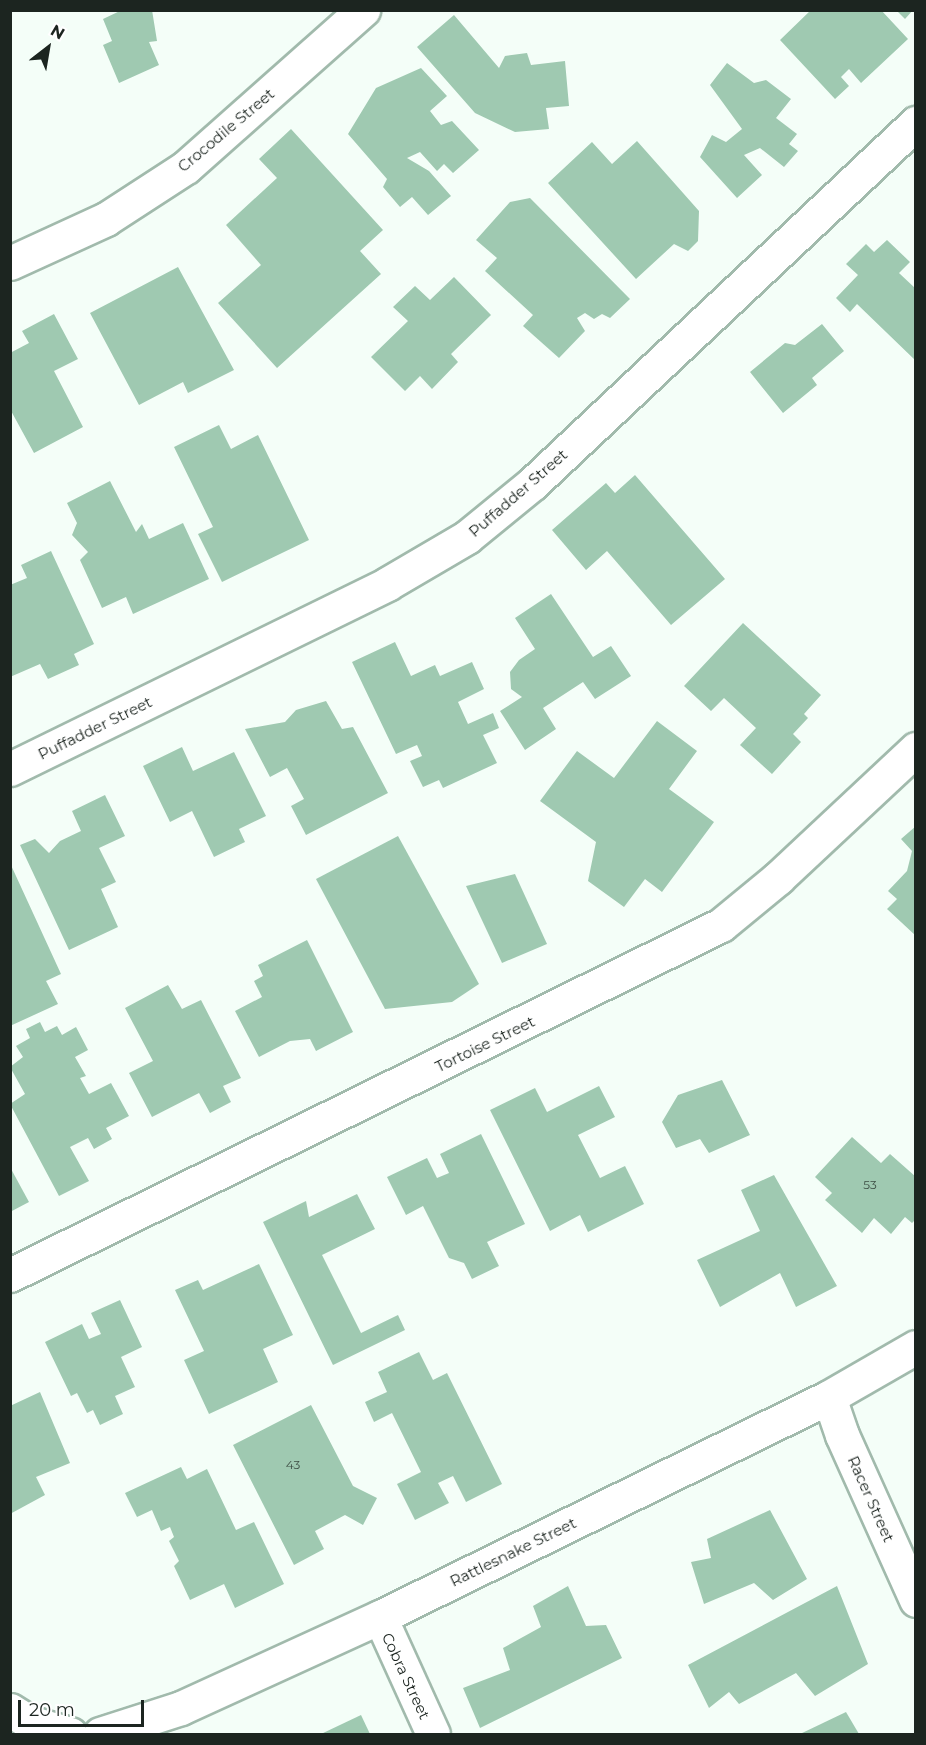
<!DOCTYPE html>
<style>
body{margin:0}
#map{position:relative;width:926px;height:1745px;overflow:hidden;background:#f4fef8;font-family:Montserrat,sans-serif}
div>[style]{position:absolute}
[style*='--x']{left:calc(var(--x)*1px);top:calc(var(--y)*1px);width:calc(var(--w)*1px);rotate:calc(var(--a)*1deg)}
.building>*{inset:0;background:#9fc9b1}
.roads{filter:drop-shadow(2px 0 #a1baac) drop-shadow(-2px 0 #a1baac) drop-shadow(0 2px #a1baac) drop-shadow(0 -2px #a1baac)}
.minor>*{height:33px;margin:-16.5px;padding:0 16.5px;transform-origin:16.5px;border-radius:16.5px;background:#fff}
span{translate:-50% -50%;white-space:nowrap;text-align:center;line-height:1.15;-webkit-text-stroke:6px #fff;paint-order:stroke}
.number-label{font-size:12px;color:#3d4e44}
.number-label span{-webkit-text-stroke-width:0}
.street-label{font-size:15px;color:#1c2520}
.frame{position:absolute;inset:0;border:12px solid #1c2520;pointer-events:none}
.north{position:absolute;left:18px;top:18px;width:60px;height:60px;-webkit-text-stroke:4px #fff;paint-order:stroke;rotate:31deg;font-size:16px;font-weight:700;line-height:24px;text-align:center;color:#1c2520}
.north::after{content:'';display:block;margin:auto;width:21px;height:27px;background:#1c2520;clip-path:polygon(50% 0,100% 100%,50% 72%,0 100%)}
.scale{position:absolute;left:18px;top:1700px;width:126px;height:27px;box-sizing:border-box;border:3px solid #1c2520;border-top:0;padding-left:8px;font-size:18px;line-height:21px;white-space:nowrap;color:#1c2520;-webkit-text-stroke:4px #fff;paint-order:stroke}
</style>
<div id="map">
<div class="building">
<i style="clip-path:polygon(122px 10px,152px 10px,157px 41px,149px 42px,159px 65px,119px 83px,103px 45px,112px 41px,103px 19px)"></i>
<i style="clip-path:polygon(811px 10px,881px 10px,908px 39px,861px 83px,849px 69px,841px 77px,849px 86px,835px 99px,780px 40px)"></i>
<i style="clip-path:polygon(896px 10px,913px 10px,905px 19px)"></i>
<i style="clip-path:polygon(454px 15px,499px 68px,505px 56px,527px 53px,531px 65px,565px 61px,569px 106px,546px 108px,549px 129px,515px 132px,475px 113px,417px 47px)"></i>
<i style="clip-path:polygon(727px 63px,754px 83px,766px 80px,791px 99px,776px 118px,797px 134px,789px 144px,798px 151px,784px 167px,760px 148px,744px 155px,762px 175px,737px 198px,700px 157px,712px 135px,726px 142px,742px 129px,710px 85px)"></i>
<i style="clip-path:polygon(421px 68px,447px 96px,430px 111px,441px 125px,452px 121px,479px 150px,453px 173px,444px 164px,437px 171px,420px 152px,407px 158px,429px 171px,451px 196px,428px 215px,412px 197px,400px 207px,383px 187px,387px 179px,348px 134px,376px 88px)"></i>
<i style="clip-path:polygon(291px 129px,383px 230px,360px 251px,381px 274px,277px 368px,218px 303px,261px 265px,226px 225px,277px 178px,259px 159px)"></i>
<i style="clip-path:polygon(637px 141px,699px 211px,698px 241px,688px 251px,674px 244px,636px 279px,548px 183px,592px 142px,612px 164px)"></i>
<i style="clip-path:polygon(530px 198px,630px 299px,610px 318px,602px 314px,594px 319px,585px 313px,577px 318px,585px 331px,559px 358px,523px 326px,533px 315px,485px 271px,497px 258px,476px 240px,510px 202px)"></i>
<i style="clip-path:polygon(887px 240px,910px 262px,899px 273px,916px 289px,916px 361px,857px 304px,850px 312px,836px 298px,858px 275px,846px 264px,866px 244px,874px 252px)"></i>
<i style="clip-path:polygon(178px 267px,234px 370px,188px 393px,183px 382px,139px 405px,90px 313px)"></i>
<i style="clip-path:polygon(454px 277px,491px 315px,451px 354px,458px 362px,432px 389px,420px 376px,405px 391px,371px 357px,408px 321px,393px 307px,415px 286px,430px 300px)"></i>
<i style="clip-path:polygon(54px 314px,78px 359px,54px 371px,83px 427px,34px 453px,10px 409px,10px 353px,29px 343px,22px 331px)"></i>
<i style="clip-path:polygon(822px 324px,844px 351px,812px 378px,817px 385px,783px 413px,750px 372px,785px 343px,795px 345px)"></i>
<i style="clip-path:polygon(219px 425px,231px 449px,258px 435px,309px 540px,222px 582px,198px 534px,213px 527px,174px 447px)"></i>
<i style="clip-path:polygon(635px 475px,725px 579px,671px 625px,607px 551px,586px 570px,552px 530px,606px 483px,615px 493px)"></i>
<i style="clip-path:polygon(110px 481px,136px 532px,142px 524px,149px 539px,183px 523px,209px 579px,133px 614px,126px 597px,102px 608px,80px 560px,88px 552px,72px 535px,77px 523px,67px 503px)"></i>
<i style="clip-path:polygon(51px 551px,94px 644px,74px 654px,79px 665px,48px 679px,40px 664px,10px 677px,10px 585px,27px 578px,21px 565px)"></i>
<i style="clip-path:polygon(551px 594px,593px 657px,611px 646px,631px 676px,595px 699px,583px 682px,543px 708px,556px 729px,525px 750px,500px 711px,522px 697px,511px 689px,510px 672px,519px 660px,535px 649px,515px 618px)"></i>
<i style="clip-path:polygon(743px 623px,821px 695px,804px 714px,808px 718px,793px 734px,801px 742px,772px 774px,740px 745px,756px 728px,724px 698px,711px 711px,684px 686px)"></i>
<i style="clip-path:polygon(395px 642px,411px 676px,435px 665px,440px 676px,472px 662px,484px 689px,458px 702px,468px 724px,493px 713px,499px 728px,483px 735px,497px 763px,443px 788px,439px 780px,423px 787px,410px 761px,422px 756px,417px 745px,396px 754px,352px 662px)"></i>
<i style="clip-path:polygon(326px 701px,342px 729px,353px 727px,388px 793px,306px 835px,291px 806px,304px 799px,287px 768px,270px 777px,245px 729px,285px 722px,296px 710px)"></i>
<i style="clip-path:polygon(657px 721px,697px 751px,669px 789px,714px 822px,662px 892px,645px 879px,624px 907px,588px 881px,596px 842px,540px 801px,577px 751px,614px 778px)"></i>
<i style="clip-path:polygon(182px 747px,193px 771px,234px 752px,266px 816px,239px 829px,245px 842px,214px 857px,192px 811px,170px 822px,143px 766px)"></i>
<i style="clip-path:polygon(105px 795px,125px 836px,99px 848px,116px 882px,101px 889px,118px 927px,69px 950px,20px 845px,35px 839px,49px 853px,60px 841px,81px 831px,72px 811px)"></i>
<i style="clip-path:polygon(916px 826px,916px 936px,887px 909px,897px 899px,888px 891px,907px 871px,912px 851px,901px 839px)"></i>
<i style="clip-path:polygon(398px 836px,479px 984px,452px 1002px,385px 1009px,316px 879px)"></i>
<i style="clip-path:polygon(10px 863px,61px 974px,46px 981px,58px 1004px,10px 1026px)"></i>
<i style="clip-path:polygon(515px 874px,547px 944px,502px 963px,466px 886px)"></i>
<i style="clip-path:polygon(307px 940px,353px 1032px,316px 1051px,310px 1039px,290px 1041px,259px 1057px,235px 1011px,262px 997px,254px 981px,263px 976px,258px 965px)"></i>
<i style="clip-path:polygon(168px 985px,182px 1009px,201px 1000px,241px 1078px,223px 1086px,231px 1102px,210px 1113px,199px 1093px,152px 1117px,129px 1073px,153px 1061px,125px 1008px)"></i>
<i style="clip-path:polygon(40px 1022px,45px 1032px,57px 1026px,62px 1035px,76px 1027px,88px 1050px,75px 1057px,86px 1076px,80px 1078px,89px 1094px,111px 1083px,129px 1116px,106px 1128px,112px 1139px,94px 1149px,88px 1138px,70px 1147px,89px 1181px,59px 1196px,10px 1104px,25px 1094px,10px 1067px,23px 1057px,16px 1046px,30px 1038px,26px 1029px)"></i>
<i style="clip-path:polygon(722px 1080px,750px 1135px,709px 1153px,700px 1139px,676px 1148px,662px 1122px,678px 1095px)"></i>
<i style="clip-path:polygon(599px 1086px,615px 1117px,578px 1135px,600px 1178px,625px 1166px,644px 1204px,588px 1232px,580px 1215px,550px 1231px,490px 1110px,535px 1088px,547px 1112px)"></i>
<i style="clip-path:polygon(481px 1134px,525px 1224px,487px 1242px,499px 1266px,472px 1279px,464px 1263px,449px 1258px,423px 1206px,406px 1215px,387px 1177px,427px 1158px,437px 1178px,449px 1173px,440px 1154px)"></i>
<i style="clip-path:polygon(852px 1137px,881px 1163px,890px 1154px,916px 1177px,916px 1219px,912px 1223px,905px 1217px,891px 1234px,874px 1218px,862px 1233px,825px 1200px,832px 1193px,815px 1177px)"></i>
<i style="clip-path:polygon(10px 1167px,29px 1202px,10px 1212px)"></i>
<i style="clip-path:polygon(774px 1175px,837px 1286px,796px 1307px,780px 1273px,720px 1307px,697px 1260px,760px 1231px,741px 1190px)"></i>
<i style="clip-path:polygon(357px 1194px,375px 1229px,322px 1255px,361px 1333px,398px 1315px,405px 1330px,333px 1365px,263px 1222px,306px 1201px,309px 1217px)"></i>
<i style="clip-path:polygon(259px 1264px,293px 1335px,263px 1349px,278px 1382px,209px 1414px,184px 1360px,204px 1351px,175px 1290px,198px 1280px,203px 1290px)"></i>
<i style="clip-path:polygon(120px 1300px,142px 1347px,121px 1357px,135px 1387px,115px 1396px,123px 1414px,100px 1425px,93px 1410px,87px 1413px,77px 1393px,71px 1396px,45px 1342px,82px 1324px,89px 1339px,101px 1334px,91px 1313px)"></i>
<i style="clip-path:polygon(419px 1352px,433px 1380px,447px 1373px,502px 1484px,466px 1502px,453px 1476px,438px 1483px,449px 1503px,415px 1520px,397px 1484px,421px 1472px,392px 1413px,374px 1422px,365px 1402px,387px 1392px,378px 1372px)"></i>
<i style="clip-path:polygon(40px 1392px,70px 1463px,36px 1477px,45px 1495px,10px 1514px,10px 1406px)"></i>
<i style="clip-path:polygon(311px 1405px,353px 1486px,377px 1498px,363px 1525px,345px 1515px,315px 1531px,324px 1549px,294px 1565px,233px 1445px)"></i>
<i style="clip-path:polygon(181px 1467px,187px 1479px,207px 1469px,236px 1530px,254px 1522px,284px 1584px,235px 1608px,224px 1584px,190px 1600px,174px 1566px,179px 1561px,169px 1541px,174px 1537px,170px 1527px,161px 1531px,152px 1510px,137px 1517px,125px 1493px)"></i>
<i style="clip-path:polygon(770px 1510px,807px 1579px,773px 1600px,754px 1583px,704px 1604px,691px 1562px,711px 1558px,707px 1539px)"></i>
<i style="clip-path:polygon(568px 1586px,586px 1626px,606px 1625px,622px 1658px,480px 1728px,463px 1688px,510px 1670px,503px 1648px,541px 1627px,533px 1606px)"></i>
<i style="clip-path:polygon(837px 1586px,868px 1664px,815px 1696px,796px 1673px,739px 1704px,729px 1692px,709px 1708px,688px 1665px)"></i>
<i style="clip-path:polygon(846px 1712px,859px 1734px,800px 1734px)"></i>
<i style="clip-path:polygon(361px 1715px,370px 1734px,321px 1734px)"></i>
</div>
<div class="roads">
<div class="minor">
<i style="--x:10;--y:263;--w:106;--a:-24.6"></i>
<i style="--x:106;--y:219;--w:95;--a:-33"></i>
<i style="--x:186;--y:167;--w:237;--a:-41.6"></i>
<i style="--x:10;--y:769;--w:420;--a:-26.1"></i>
<i style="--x:387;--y:584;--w:93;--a:-30.4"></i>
<i style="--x:467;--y:537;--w:85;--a:-39.3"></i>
<i style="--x:533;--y:483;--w:526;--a:-43.23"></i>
<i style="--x:10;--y:1275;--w:792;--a:-26.21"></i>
<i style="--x:721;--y:925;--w:74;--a:-39.5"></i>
<i style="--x:778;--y:878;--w:189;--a:-43.1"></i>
<i style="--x:829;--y:1397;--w:40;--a:71.1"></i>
<i style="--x:842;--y:1435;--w:181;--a:65.8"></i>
<i style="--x:380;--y:1617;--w:128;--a:65.6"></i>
<i style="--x:10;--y:1710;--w:22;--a:32"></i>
<i style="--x:29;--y:1722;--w:43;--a:16.3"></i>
<i style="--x:100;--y:1734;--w:85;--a:-17.8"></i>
<i style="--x:181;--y:1708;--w:219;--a:-24.6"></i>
<i style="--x:380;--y:1617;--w:500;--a:-26.1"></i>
<i style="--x:829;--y:1397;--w:100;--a:-29.9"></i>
</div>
</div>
<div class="number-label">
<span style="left:870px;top:1185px">53</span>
<span style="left:293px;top:1465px">43</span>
</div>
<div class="street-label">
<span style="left:226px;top:130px;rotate:-40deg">Crocodile Street</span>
<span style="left:518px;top:493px;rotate:-41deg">Puffadder Street</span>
<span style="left:95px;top:728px;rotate:-26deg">Puffadder Street</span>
<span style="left:485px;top:1044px;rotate:-26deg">Tortoise Street</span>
<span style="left:871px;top:1499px;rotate:66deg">Racer Street</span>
<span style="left:513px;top:1552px;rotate:-26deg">Rattlesnake Street</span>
<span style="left:406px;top:1676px;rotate:65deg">Cobra Street</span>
</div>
<div class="frame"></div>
<div class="north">N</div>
<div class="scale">20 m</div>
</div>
